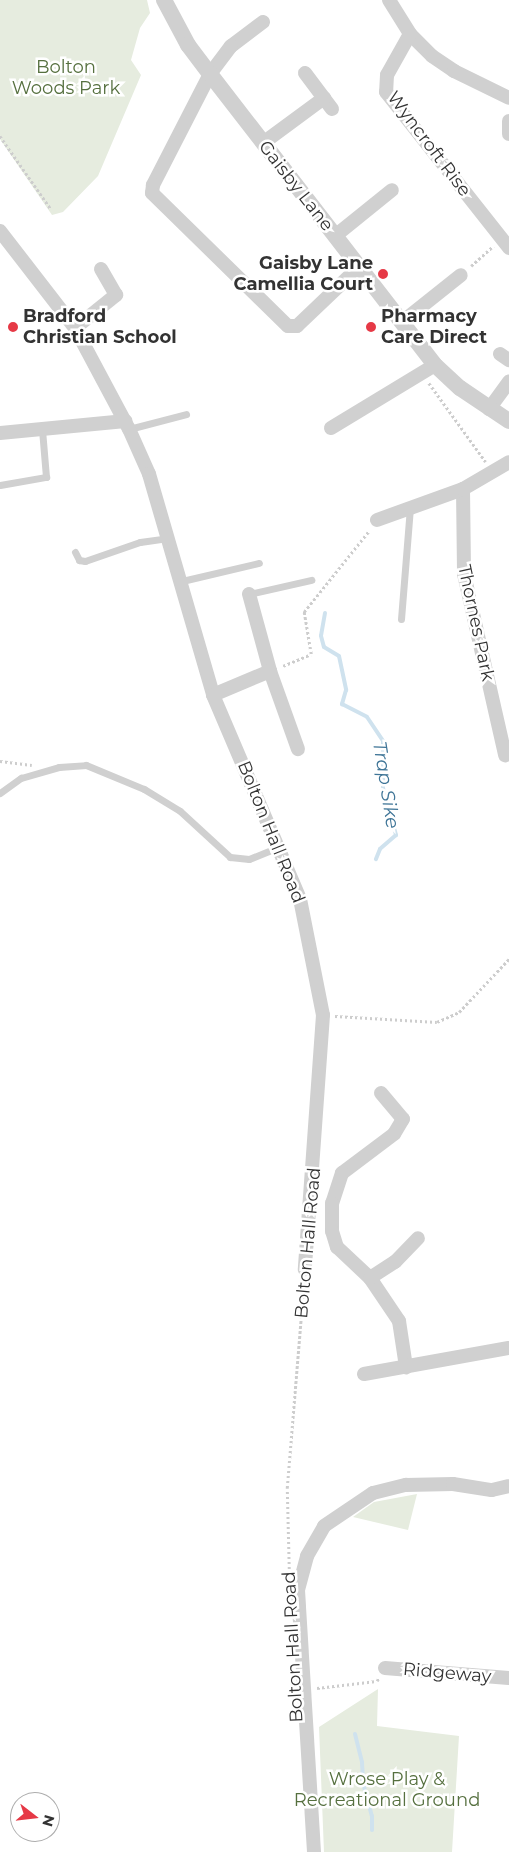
<!DOCTYPE html>
<style>
body{margin:0}
#map{position:relative;width:509px;height:1852px;overflow:hidden;background:#fff;font-family:Montserrat,sans-serif}
div>[style]{position:absolute}
[style*='--x']{left:calc(var(--x)*1px);top:calc(var(--y)*1px);width:calc(var(--w)*1px);rotate:calc(var(--a)*1deg)}
.green>*{inset:0;background:#e6ecdf}
.stream>*{height:4px;margin:-2px;padding:0 2px;transform-origin:2px;border-radius:2px;background:#cfe2ee}
.path>*{height:2.5px;margin-top:-1.25px;transform-origin:0;background:repeating-linear-gradient(90deg,#cdcdcd 0 2.5px,transparent 0 5px)}
.service>*{height:7px;margin:-3.5px;padding:0 3.5px;transform-origin:3.5px;border-radius:3.5px;background:#d0d0d0}
.minor>*{height:14px;margin:-7px;padding:0 7px;transform-origin:7px;border-radius:7px;background:#d0d0d0}
.tertiary>*{height:16px;margin:-8px;padding:0 8px;transform-origin:8px;border-radius:8px;background:#d0d0d0}
.dots>*{width:14px;height:14px;translate:-50% -50%;box-sizing:border-box;border:2px solid #fff;border-radius:50%}
span{translate:-50% -50%;white-space:nowrap;text-align:center;line-height:1.15;-webkit-text-stroke:5px #fff;paint-order:stroke}
.park-label{font-size:18px;color:#56703f}
.street-label{font-size:18px;color:#333}
.poi-label{font-size:18px;color:#333;font-weight:700}
.right{translate:-100% -50%;text-align:right}
.left{translate:0 -50%;text-align:left}
.water-label{font-size:19px;color:#3f7597;font-style:italic}
.north{position:absolute;left:10px;top:1792px;width:50px;height:50px;box-sizing:border-box;background:#fff;border:1px solid #adadad;border-radius:50%;rotate:106deg;font-size:14px;font-weight:700;line-height:20px;text-align:center;color:#333}
.north::after{content:'';display:block;margin:auto;width:18px;height:22px;background:#e63946;clip-path:polygon(50% 0,100% 100%,50% 72%,0 100%)}
</style>
<div id="map">
<div class="green">
<i style="clip-path:polygon(0 0,147px 0,150px 13px,140px 28px,131px 60px,141px 75px,98px 176px,63px 212px,52px 215px,0 139px)"></i>
<i style="clip-path:polygon(417px 1494px,408px 1530px,353px 1517px,374px 1502px)"></i>
<i style="clip-path:polygon(378px 1689px,377px 1726px,459px 1736px,452px 1852px,324px 1852px,319px 1727px)"></i>
</div>
<div class="stream">
<i style="--x:325;--y:613;--w:23;--a:100"></i>
<i style="--x:321;--y:636;--w:11;--a:75"></i>
<i style="--x:324;--y:647;--w:17;--a:31"></i>
<i style="--x:339;--y:656;--w:35;--a:78"></i>
<i style="--x:346;--y:690;--w:15;--a:106"></i>
<i style="--x:342;--y:704;--w:28;--a:27"></i>
<i style="--x:367;--y:717;--w:29;--a:56"></i>
<i style="--x:383;--y:741;--w:47;--a:90"></i>
<i style="--x:383;--y:788;--w:49;--a:74.5"></i>
<i style="--x:396;--y:835;--w:21;--a:139"></i>
<i style="--x:380;--y:849;--w:11;--a:112"></i>
<i style="--x:355;--y:1734;--w:29;--a:76"></i>
<i style="--x:362;--y:1762;--w:21;--a:87"></i>
<i style="--x:363;--y:1783;--w:34;--a:75"></i>
<i style="--x:372;--y:1816;--w:14;--a:90"></i>
</div>
<div class="path">
<i style="--x:0;--y:136;--w:89;--a:55.1"></i>
<i style="--x:471;--y:266;--w:30;--a:-42"></i>
<i style="--x:429;--y:383;--w:97;--a:54.2"></i>
<i style="--x:283;--y:666;--w:30;--a:-23"></i>
<i style="--x:311;--y:654;--w:43;--a:-99.5"></i>
<i style="--x:304;--y:612;--w:104;--a:-51.3"></i>
<i style="--x:0;--y:761;--w:32;--a:7"></i>
<i style="--x:335;--y:1016;--w:102;--a:3.4"></i>
<i style="--x:437;--y:1022;--w:24;--a:-24"></i>
<i style="--x:459;--y:1012;--w:73;--a:-46.7"></i>
<i style="--x:289;--y:1569;--w:81;--a:-91.4"></i>
<i style="--x:287;--y:1488;--w:209;--a:-85.3"></i>
<i style="--x:317;--y:1688;--w:60;--a:-6.7"></i>
<i style="--x:377;--y:1681;--w:4;--a:-63"></i>
</div>
<div class="service">
<i style="--x:129;--y:429;--w:59;--a:-14.7"></i>
<i style="--x:0;--y:485;--w:47;--a:-9.9"></i>
<i style="--x:46;--y:477;--w:48;--a:-94.8"></i>
<i style="--x:75;--y:552;--w:9;--a:63"></i>
<i style="--x:79;--y:560;--w:6;--a:9"></i>
<i style="--x:85;--y:561;--w:58;--a:-19.1"></i>
<i style="--x:140;--y:542;--w:28;--a:-8"></i>
<i style="--x:182;--y:581;--w:79;--a:-13.2"></i>
<i style="--x:249;--y:594;--w:64;--a:-12.7"></i>
<i style="--x:401;--y:619;--w:111;--a:-85.4"></i>
<i style="--x:0;--y:793;--w:26;--a:-36"></i>
<i style="--x:21;--y:778;--w:40;--a:-16"></i>
<i style="--x:59;--y:767;--w:27;--a:-4"></i>
<i style="--x:86;--y:765;--w:63;--a:22.5"></i>
<i style="--x:144;--y:789;--w:42;--a:31.4"></i>
<i style="--x:180;--y:811;--w:68;--a:42.6"></i>
<i style="--x:230;--y:857;--w:19;--a:6"></i>
<i style="--x:249;--y:859;--w:32;--a:-22"></i>
</div>
<div class="minor">
<i style="--x:389;--y:0;--w:40;--a:58"></i>
<i style="--x:410;--y:34;--w:31;--a:45"></i>
<i style="--x:432;--y:56;--w:27;--a:34"></i>
<i style="--x:454;--y:71;--w:61;--a:26.1"></i>
<i style="--x:263;--y:22;--w:40;--a:143"></i>
<i style="--x:231;--y:46;--w:35;--a:127"></i>
<i style="--x:210;--y:74;--w:125;--a:117.2"></i>
<i style="--x:153;--y:185;--w:8;--a:97"></i>
<i style="--x:152;--y:193;--w:190;--a:44.4"></i>
<i style="--x:288;--y:326;--w:9;--a:0"></i>
<i style="--x:297;--y:326;--w:86;--a:-43.6"></i>
<i style="--x:410;--y:34;--w:47;--a:119.3"></i>
<i style="--x:387;--y:75;--w:17;--a:93"></i>
<i style="--x:386;--y:92;--w:199;--a:51.7"></i>
<i style="--x:305;--y:73;--w:45;--a:53.1"></i>
<i style="--x:509;--y:121;--w:13;--a:90"></i>
<i style="--x:263;--y:143;--w:76;--a:-36.4"></i>
<i style="--x:0;--y:231;--w:123;--a:52.3"></i>
<i style="--x:75;--y:328;--w:115;--a:61.9"></i>
<i style="--x:129;--y:429;--w:49;--a:66"></i>
<i style="--x:149;--y:474;--w:230;--a:73.8"></i>
<i style="--x:213;--y:695;--w:222;--a:66.9"></i>
<i style="--x:300;--y:899;--w:118;--a:78.8"></i>
<i style="--x:323;--y:1015;--w:255;--a:94.1"></i>
<i style="--x:335;--y:236;--w:73;--a:-38.9"></i>
<i style="--x:402;--y:322;--w:75;--a:-38.5"></i>
<i style="--x:75;--y:328;--w:53;--a:-38.8"></i>
<i style="--x:116;--y:295;--w:30;--a:-120"></i>
<i style="--x:500;--y:354;--w:11;--a:34"></i>
<i style="--x:489;--y:409;--w:34;--a:-54"></i>
<i style="--x:331;--y:428;--w:122;--a:-31.2"></i>
<i style="--x:0;--y:433;--w:126;--a:-5.5"></i>
<i style="--x:463;--y:489;--w:85;--a:89.3"></i>
<i style="--x:464;--y:574;--w:186;--a:77.2"></i>
<i style="--x:377;--y:520;--w:91;--a:-19.8"></i>
<i style="--x:463;--y:489;--w:53;--a:-30.4"></i>
<i style="--x:249;--y:594;--w:80;--a:74.7"></i>
<i style="--x:270;--y:671;--w:83;--a:70.3"></i>
<i style="--x:213;--y:695;--w:62;--a:-22.8"></i>
<i style="--x:381;--y:1093;--w:34;--a:50"></i>
<i style="--x:403;--y:1119;--w:17;--a:121"></i>
<i style="--x:394;--y:1134;--w:65;--a:143.1"></i>
<i style="--x:342;--y:1173;--w:32;--a:108"></i>
<i style="--x:332;--y:1203;--w:28;--a:90"></i>
<i style="--x:332;--y:1231;--w:17;--a:73"></i>
<i style="--x:337;--y:1247;--w:45;--a:43.2"></i>
<i style="--x:370;--y:1278;--w:52;--a:56"></i>
<i style="--x:399;--y:1321;--w:47;--a:81.3"></i>
<i style="--x:370;--y:1278;--w:30;--a:-33"></i>
<i style="--x:395;--y:1262;--w:33;--a:-46"></i>
<i style="--x:364;--y:1374;--w:147;--a:-10.2"></i>
<i style="--x:385;--y:1668;--w:124;--a:4.6"></i>
<i style="--x:314;--y:1852;--w:262;--a:-93.5"></i>
<i style="--x:298;--y:1590;--w:35;--a:-75"></i>
<i style="--x:307;--y:1556;--w:34;--a:-60"></i>
<i style="--x:324;--y:1526;--w:59;--a:-34"></i>
<i style="--x:373;--y:1493;--w:34;--a:-14"></i>
<i style="--x:406;--y:1485;--w:47;--a:-1.2"></i>
<i style="--x:453;--y:1484;--w:39;--a:9"></i>
<i style="--x:492;--y:1490;--w:17;--a:-13"></i>
</div>
<div class="tertiary">
<i style="--x:164;--y:0;--w:51;--a:61.9"></i>
<i style="--x:188;--y:45;--w:36;--a:53"></i>
<i style="--x:210;--y:74;--w:368;--a:52.3"></i>
<i style="--x:435;--y:365;--w:34;--a:43"></i>
<i style="--x:460;--y:388;--w:59;--a:34"></i>
</div>
<div class="dots">
<i style="left:383px;top:274px;background:#e63946"></i>
<i style="left:13px;top:327px;background:#e63946"></i>
<i style="left:371px;top:327px;background:#e63946"></i>
</div>
<div class="park-label">
<span style="left:66px;top:78px">Bolton<br>Woods Park</span>
<span style="left:387px;top:1790px">Wrose Play &amp;<br>Recreational Ground</span>
</div>
<div class="street-label">
<span style="left:429px;top:144px;rotate:53deg">Wyncroft Rise</span>
<span style="left:296px;top:186px;rotate:52deg">Gaisby Lane</span>
<span style="left:476px;top:623px;rotate:78deg">Thornes Park</span>
<span style="left:271px;top:832px;rotate:68deg">Bolton Hall Road</span>
<span style="left:308px;top:1243px;rotate:-85deg">Bolton Hall Road</span>
<span style="left:293px;top:1647px;rotate:-93deg">Bolton Hall Road</span>
<span style="left:447px;top:1673px;rotate:5deg">Ridgeway</span>
</div>
<div class="poi-label">
<span class="right" style="left:373px;top:274px">Gaisby Lane<br>Camellia Court</span>
<span class="left" style="left:23px;top:327px">Bradford<br>Christian School</span>
<span class="left" style="left:381px;top:327px">Pharmacy<br>Care Direct</span>
</div>
<div class="water-label">
<span style="left:386px;top:785px;rotate:81deg">Trap Sike</span>
</div>
<div class="north">N</div>
</div>
